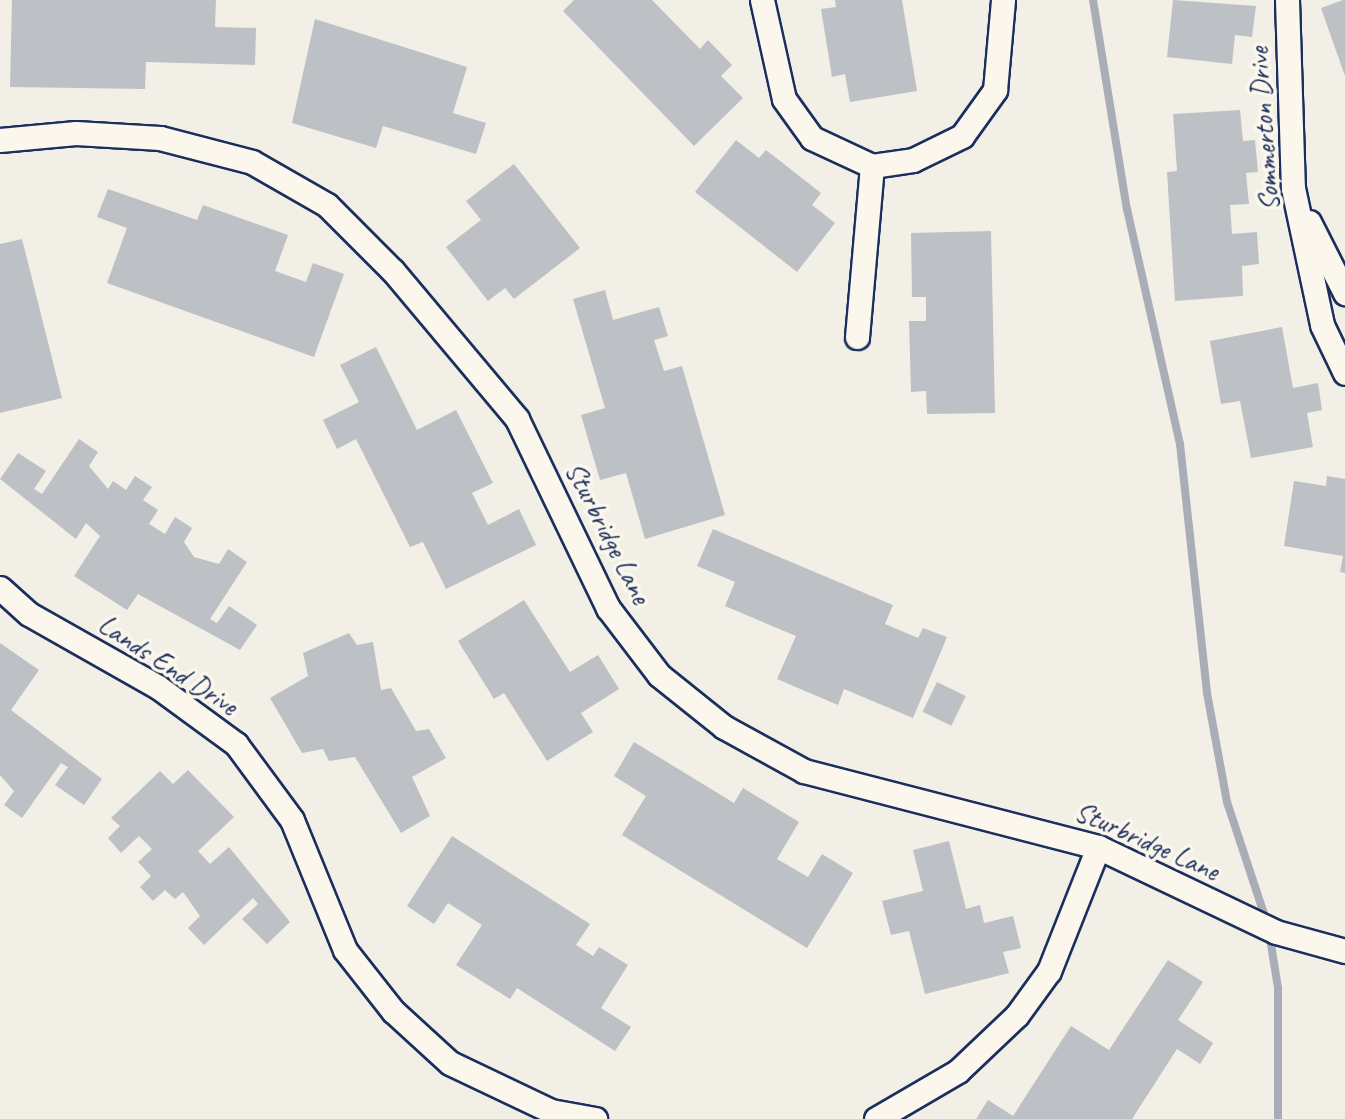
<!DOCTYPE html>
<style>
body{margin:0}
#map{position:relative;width:1345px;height:1119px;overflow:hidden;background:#f2efe6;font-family:Caveat,sans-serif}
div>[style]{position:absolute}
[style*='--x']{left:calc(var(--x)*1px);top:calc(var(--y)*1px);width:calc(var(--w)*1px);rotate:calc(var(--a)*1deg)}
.stream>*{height:8px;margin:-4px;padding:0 4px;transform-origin:4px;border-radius:4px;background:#a9adb7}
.building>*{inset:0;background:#bdc0c4;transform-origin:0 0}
.roads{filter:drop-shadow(2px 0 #1b2f5e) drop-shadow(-2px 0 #1b2f5e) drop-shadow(0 2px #1b2f5e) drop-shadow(0 -2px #1b2f5e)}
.street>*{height:23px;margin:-11.5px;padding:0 11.5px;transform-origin:11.5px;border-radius:11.5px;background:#fbf7ec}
span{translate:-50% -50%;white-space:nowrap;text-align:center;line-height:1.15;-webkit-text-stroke:7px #fbf7ec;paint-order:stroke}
.street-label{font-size:28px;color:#1b2f5e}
</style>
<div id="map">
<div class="stream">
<i style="--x:1093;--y:0;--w:212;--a:80.8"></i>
<i style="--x:1127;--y:209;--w:241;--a:77.3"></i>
<i style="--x:1180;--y:444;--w:250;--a:83.8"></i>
<i style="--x:1207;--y:693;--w:111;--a:79.6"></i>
<i style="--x:1227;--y:802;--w:131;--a:71.7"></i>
<i style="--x:1268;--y:926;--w:63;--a:80.8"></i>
<i style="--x:1278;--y:988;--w:131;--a:90"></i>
</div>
<div class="building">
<i style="clip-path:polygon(12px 0,216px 0,215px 27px,256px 28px,255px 65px,146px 62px,145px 89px,10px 87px)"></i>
<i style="clip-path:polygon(574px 0,652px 0,700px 49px,708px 40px,732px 65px,721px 76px,743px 98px,694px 146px,563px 11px)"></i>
<i style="clip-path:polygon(835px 0,902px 0,917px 91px,850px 102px,845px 74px,832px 77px,821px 9px,836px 7px)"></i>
<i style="clip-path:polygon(1173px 0,1256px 6px,1252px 37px,1235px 35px,1232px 64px,1167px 57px)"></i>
<i style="clip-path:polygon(1343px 0,1345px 0,1345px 76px,1321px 8px)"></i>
<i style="clip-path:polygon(315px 19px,467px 67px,453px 113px,486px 123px,476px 154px,383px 126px,376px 148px,292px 123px)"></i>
<i style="clip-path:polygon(1240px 110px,1243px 141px,1255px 140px,1258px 172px,1246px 173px,1249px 204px,1230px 205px,1232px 234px,1257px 232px,1259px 264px,1242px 266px,1243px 296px,1175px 301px,1167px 172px,1177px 171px,1173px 114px)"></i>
<i style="clip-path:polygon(736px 140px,759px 158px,766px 150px,821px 193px,812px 205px,835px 223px,797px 272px,695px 192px)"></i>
<i style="clip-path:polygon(514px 164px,580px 248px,514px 299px,505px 288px,488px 301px,446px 247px,481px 220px,466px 201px)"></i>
<i style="clip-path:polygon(108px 189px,197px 220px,203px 205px,288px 235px,275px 271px,306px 282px,313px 263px,344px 274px,314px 357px,107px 283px,127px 228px,97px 217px)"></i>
<i style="clip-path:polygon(991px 231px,995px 413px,927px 414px,926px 391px,911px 392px,909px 321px,926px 321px,926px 297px,912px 297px,911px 233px)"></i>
<i style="clip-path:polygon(22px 239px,62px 398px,0 413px,0 244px)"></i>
<i style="clip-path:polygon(605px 290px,613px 320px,659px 307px,668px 336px,654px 340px,664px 371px,682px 366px,725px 515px,645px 539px,626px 473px,600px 480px,581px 415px,605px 408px,573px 299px)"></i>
<i style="clip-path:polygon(1282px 327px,1293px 388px,1318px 383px,1322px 410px,1307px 413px,1313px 447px,1251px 458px,1240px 401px,1221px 404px,1210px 341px)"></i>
<i style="clip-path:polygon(376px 347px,417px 430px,456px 410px,493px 483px,472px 493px,488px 525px,519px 509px,536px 545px,446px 589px,423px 542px,410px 547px,356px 439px,337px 449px,323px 420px,359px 402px,340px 365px)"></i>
<i style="clip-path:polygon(79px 439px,98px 452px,89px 466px,108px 489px,113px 481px,126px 490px,135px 476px,152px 487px,143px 500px,158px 510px,149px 524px,165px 534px,175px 517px,192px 528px,184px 542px,194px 557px,219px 564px,228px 549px,247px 562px,210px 619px,217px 623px,229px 606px,257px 625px,240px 650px,138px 594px,127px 610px,74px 576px,100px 536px,86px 523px,76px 539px,0 479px,18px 453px,46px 471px,34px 489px,42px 494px)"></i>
<i style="clip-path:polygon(1327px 476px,1345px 479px,1345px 573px,1340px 572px,1343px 556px,1284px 546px,1294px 481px,1326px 486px)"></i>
<i style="clip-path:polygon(713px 529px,893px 605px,885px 624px,918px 638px,923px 628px,947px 637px,913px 718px,844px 689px,838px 705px,777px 679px,796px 636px,725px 606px,735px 582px,697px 566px)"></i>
<i style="clip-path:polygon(524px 600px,570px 672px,598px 655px,619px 689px,581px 713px,593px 732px,547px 761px,504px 693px,494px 699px,458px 641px)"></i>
<i style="clip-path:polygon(349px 633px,357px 645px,373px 642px,381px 690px,391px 688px,416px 731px,429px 729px,446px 758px,412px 777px,430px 816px,401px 833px,355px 757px,329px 761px,323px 749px,302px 753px,270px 698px,308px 676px,303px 653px)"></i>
<i style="clip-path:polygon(0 643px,39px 670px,11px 710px,102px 779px,84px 805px,55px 785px,68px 767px,61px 763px,22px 818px,4px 805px,14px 791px,0 775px)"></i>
<i style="left:937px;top:682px;width:32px;height:33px;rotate:26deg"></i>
<i style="clip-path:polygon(634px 742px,734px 803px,743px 788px,799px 822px,777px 859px,808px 877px,822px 854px,853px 873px,807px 948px,622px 835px,646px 796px,614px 776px)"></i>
<i style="clip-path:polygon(188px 770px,234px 817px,198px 851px,210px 864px,229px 847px,290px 922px,267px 944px,242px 919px,258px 904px,253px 898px,204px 945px,188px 928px,200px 916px,183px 892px,175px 899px,165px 890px,153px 901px,140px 887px,151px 876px,138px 862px,152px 849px,139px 836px,121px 853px,108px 838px,120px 826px,111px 818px,160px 771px,173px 784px)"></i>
<i style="clip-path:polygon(452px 836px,590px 924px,576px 945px,593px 956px,599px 947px,628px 965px,601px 1008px,631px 1027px,615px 1051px,517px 988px,510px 999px,456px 965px,482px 925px,448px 903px,434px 924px,407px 906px)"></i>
<i style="clip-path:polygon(949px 841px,966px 909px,980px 905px,984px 923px,1013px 916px,1021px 948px,1003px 952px,1009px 973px,925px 994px,909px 931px,891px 935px,882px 901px,923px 891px,913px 850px)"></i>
<i style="clip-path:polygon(1168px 960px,1203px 982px,1178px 1020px,1213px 1043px,1200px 1064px,1177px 1049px,1132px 1119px,976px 1119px,988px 1100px,1013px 1116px,1071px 1026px,1109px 1050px)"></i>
</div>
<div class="roads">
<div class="street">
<i style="--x:762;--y:0;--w:101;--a:77.5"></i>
<i style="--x:784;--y:99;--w:48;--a:54.3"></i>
<i style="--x:812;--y:138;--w:66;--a:25"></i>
<i style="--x:872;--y:166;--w:41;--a:-8.3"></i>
<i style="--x:913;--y:160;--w:55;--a:-26.1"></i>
<i style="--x:962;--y:136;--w:57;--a:-54.3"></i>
<i style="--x:995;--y:90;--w:90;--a:-84.9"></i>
<i style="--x:1287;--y:0;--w:188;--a:88.2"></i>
<i style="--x:1293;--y:188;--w:140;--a:78"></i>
<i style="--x:1322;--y:325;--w:53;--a:64.4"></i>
<i style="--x:0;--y:140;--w:76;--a:-5.3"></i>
<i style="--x:76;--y:133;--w:84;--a:3.4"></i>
<i style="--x:160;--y:138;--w:95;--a:14.6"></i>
<i style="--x:252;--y:162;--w:86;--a:29.8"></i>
<i style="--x:327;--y:205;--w:93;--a:45"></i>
<i style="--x:393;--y:271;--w:193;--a:50"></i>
<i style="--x:517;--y:419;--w:210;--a:64.3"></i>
<i style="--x:608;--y:608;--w:84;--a:52.7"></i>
<i style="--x:659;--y:675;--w:83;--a:38.7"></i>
<i style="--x:724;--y:727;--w:91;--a:28.8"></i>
<i style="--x:804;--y:771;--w:304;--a:14.5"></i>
<i style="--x:1098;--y:847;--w:197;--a:25.5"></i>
<i style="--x:1276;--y:932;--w:72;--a:15.4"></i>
<i style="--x:1309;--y:222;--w:80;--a:63.1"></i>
<i style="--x:857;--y:337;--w:172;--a:-85"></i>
<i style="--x:0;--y:588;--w:39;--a:42"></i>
<i style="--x:29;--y:614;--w:148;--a:29.5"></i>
<i style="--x:158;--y:687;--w:97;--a:36.2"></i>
<i style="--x:236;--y:744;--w:94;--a:53.6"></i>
<i style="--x:292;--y:820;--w:140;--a:67.8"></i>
<i style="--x:345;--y:950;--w:78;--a:51.8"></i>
<i style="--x:393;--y:1011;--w:77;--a:42.4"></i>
<i style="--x:450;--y:1063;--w:112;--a:25.4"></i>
<i style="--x:551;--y:1111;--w:45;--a:10.3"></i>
<i style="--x:876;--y:1119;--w:95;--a:-30.3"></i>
<i style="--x:958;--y:1071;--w:81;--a:-43.5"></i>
<i style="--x:1017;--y:1015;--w:54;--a:-54"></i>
<i style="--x:1049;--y:971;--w:133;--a:-68.4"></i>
</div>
</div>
<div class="street-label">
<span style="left:1264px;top:129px;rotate:-94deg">Sommerton Drive</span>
<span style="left:608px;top:533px;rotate:63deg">Sturbridge Lane</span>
<span style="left:168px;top:665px;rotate:33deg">Lands End Drive</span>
<span style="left:1147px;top:841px;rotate:24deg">Sturbridge Lane</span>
</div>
</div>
